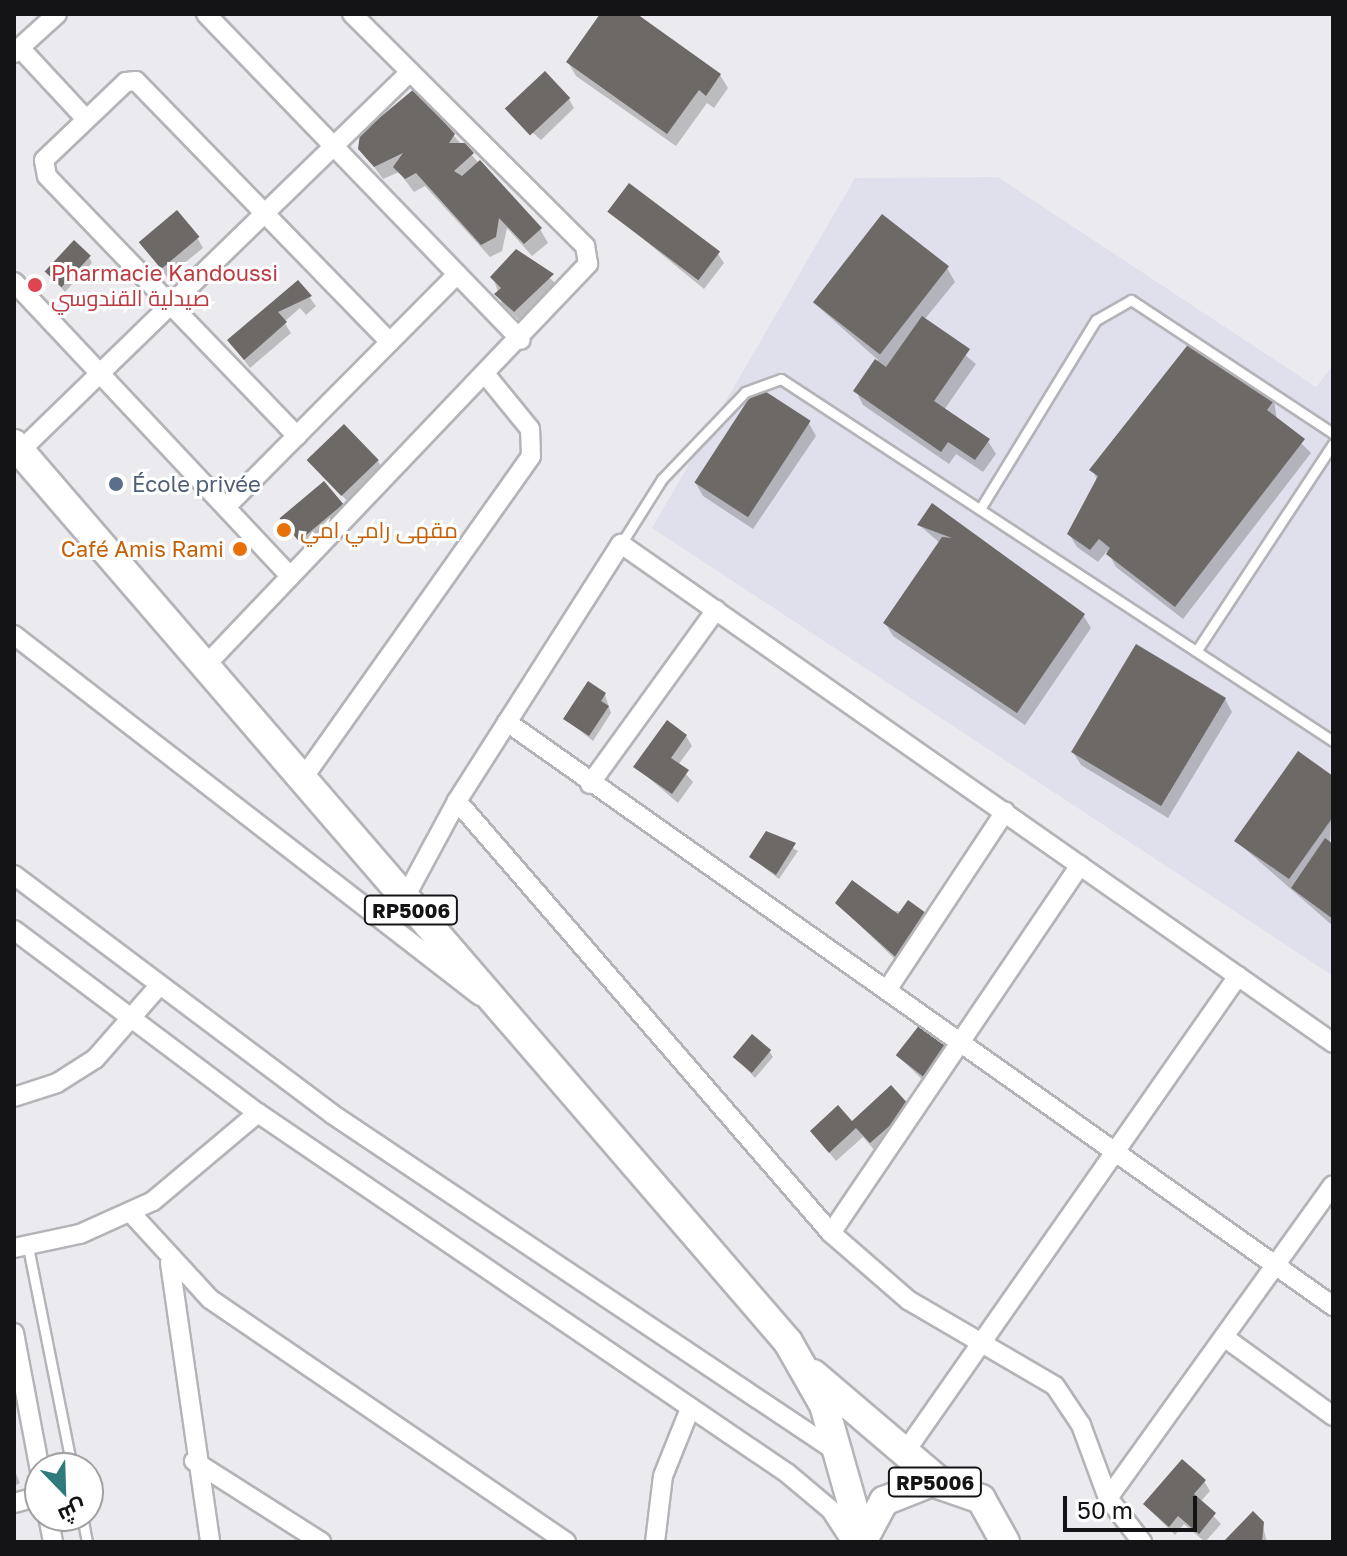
<!DOCTYPE html>
<meta charset="utf-8">
<style>
body{margin:0}
#map{position:relative;width:1347px;height:1556px;overflow:hidden;background:#ebebef;font-family:"Golos Text",Cairo,sans-serif}
div>[style]{position:absolute}
[style*='--x']{left:calc(var(--x)*1px);top:calc(var(--y)*1px);width:calc(var(--w)*1px);rotate:calc(var(--a)*1deg)}
.built>*{inset:0;background:#e0e0ec}
.shadow>*{inset:0;background:#0003}
.building>*{inset:0;background:#6d6967;transform-origin:0 0}
.roads{filter:drop-shadow(2px 0 #b4b4b8) drop-shadow(-2px 0 #b4b4b8) drop-shadow(0 2px #b4b4b8) drop-shadow(0 -2px #b4b4b8)}
.lane>*{height:9px;margin:-4.5px;padding:0 4.5px;transform-origin:4.5px;border-radius:4.5px;background:#fff}
.street>*{height:18px;margin:-9px;padding:0 9px;transform-origin:9px;border-radius:9px;background:#fff}
.primary>*{height:28px;margin:-14px;padding:0 14px;transform-origin:14px;border-radius:14px;background:#fff}
.dots>*{width:22px;height:22px;translate:-50% -50%;box-sizing:border-box;border:4px solid #fff;border-radius:50%}
span{translate:-50% -50%;white-space:nowrap;text-align:center;line-height:1.15;-webkit-text-stroke:6px #fff;paint-order:stroke}
.shield-label span{padding:2px 6px;background:#fff;border:2px solid;border-radius:6px;-webkit-text-stroke-width:0}
.shield-label{font-size:20px;color:#141416;font-weight:700}
.health-label{font-size:22px;color:#be3a42}
.left{translate:0 -50%;text-align:left}
.service-label{font-size:22px;color:#4e5e75}
.food-label{font-size:22px;color:#c56008}
.right{translate:-100% -50%;text-align:right}
.frame{position:absolute;inset:0;border:16px solid #141416;pointer-events:none}
.north{position:absolute;left:24px;top:1452px;width:80px;height:80px;box-sizing:border-box;background:#fff;border:2px solid #a1a1a2;border-radius:50%;rotate:157deg;font-size:22px;font-weight:700;line-height:32px;text-align:center;color:#141416}
.north::after{content:'';display:block;margin:auto;width:28px;height:36px;background:#317a7c;clip-path:polygon(50% 0,100% 100%,50% 72%,0 100%)}
.scale{position:absolute;left:1063px;top:1496px;width:134px;height:36px;box-sizing:border-box;border:4px solid #141416;border-top:0;padding-left:10px;font-size:24px;line-height:28px;white-space:nowrap;color:#141416;-webkit-text-stroke:6px #fff;paint-order:stroke}
</style>
<div id="map">
<div class="built">
<i style="clip-path:polygon(998px 177px,1316px 387px,1333px 365px,1333px 976px,652px 528px,855px 178px)"></i>
</div>
<div class="shadow">
<i style="clip-path:polygon(603px 14px,634px 14px,720px 75px,728px 88px,714px 108px,707px 103px,676px 146px,576px 76px,568px 62px)"></i>
<i style="clip-path:polygon(569px 99px,574px 108px,541px 140px,507px 110px)"></i>
<i style="clip-path:polygon(453px 135px,540px 229px,548px 243px,532px 256px,507px 228px,502px 251px,490px 257px,425px 186px,414px 192px,399px 172px,383px 179px,360px 148px)"></i>
<i style="clip-path:polygon(609px 211px,718px 254px,724px 263px,704px 289px)"></i>
<i style="clip-path:polygon(198px 239px,203px 248px,167px 277px,141px 242px)"></i>
<i style="clip-path:polygon(517px 251px,558px 285px,520px 321px,502px 304px,493px 277px)"></i>
<i style="clip-path:polygon(89px 257px,92px 263px,65px 292px,46px 271px)"></i>
<i style="clip-path:polygon(947px 268px,955px 282px,924px 320px,976px 364px,944px 410px,988px 441px,996px 454px,983px 472px,956px 454px,949px 464px,863px 405px,856px 391px,878px 360px,813px 302px)"></i>
<i style="clip-path:polygon(298px 282px,316px 306px,306px 315px,300px 308px,284px 322px,291px 333px,250px 368px,230px 341px)"></i>
<i style="clip-path:polygon(1274px 401px,1277px 420px,1311px 453px,1183px 619px,1116px 567px,1107px 551px,1098px 562px,1077px 547px,1069px 534px,1098px 481px,1092px 470px)"></i>
<i style="clip-path:polygon(808px 422px,816px 436px,753px 529px,703px 496px,695px 482px)"></i>
<i style="clip-path:polygon(310px 461px,378px 461px,383px 471px,350px 504px)"></i>
<i style="clip-path:polygon(342px 505px,347px 514px,306px 550px,282px 518px)"></i>
<i style="clip-path:polygon(932px 506px,1083px 615px,1091px 628px,1025px 725px,893px 636px,885px 623px,940px 543px,919px 525px)"></i>
<i style="clip-path:polygon(588px 684px,605px 695px,611px 713px,593px 741px,565px 719px)"></i>
<i style="clip-path:polygon(1225px 699px,1232px 712px,1168px 818px,1081px 765px,1073px 752px)"></i>
<i style="clip-path:polygon(686px 736px,692px 746px,678px 765px,693px 782px,678px 803px,636px 767px)"></i>
<i style="clip-path:polygon(1333px 778px,1330px 844px,1333px 926px,1236px 841px)"></i>
<i style="clip-path:polygon(767px 834px,798px 851px,779px 879px,751px 857px)"></i>
<i style="clip-path:polygon(837px 903px,925px 915px,930px 924px,906px 970px)"></i>
<i style="clip-path:polygon(948px 1048px,930px 1087px,898px 1056px)"></i>
<i style="clip-path:polygon(769px 1051px,773px 1057px,755px 1078px,735px 1057px)"></i>
<i style="clip-path:polygon(909px 1108px,876px 1152px,863px 1137px,836px 1161px,812px 1131px)"></i>
<i style="clip-path:polygon(14px 1469px,20px 1483px,14px 1486px)"></i>
<i style="clip-path:polygon(1204px 1481px,1210px 1491px,1200px 1502px,1221px 1524px,1205px 1542px,1184px 1524px,1175px 1535px,1145px 1505px)"></i>
<i style="clip-path:polygon(1262px 1523px,1267px 1542px,1226px 1542px)"></i>
</div>
<div class="building">
<i style="clip-path:polygon(600px 14px,637px 14px,721px 74px,706px 96px,699px 90px,667px 134px,566px 62px)"></i>
<i style="left:545px;top:71px;width:37px;height:55px;rotate:47deg"></i>
<i style="clip-path:polygon(414px 89px,455px 134px,449px 143px,465px 143px,474px 153px,454px 171px,462px 176px,480px 160px,542px 228px,524px 244px,499px 218px,496px 237px,481px 245px,416px 173px,405px 179px,393px 167px,403px 153px,374px 167px,358px 149px,360px 134px)"></i>
<i style="left:629px;top:183px;width:114px;height:36px;rotate:37deg"></i>
<i style="left:177px;top:210px;width:35px;height:50px;rotate:50deg"></i>
<i style="left:882px;top:214px;width:85px;height:112px;rotate:38deg"></i>
<i style="left:74px;top:240px;width:23px;height:43px;rotate:43deg"></i>
<i style="clip-path:polygon(516px 249px,554px 274px,514px 312px,494px 294px,501px 288px,490px 277px)"></i>
<i style="clip-path:polygon(298px 280px,312px 296px,278px 312px,287px 322px,244px 360px,227px 340px)"></i>
<i style="clip-path:polygon(922px 316px,970px 349px,934px 401px,990px 439px,975px 460px,948px 442px,941px 452px,853px 391px,875px 359px,886px 367px)"></i>
<i style="clip-path:polygon(1194px 337px,1275px 399px,1267px 410px,1305px 439px,1175px 607px,1106px 554px,1110px 548px,1099px 539px,1090px 550px,1067px 534px,1098px 476px,1089px 470px)"></i>
<i style="left:757px;top:386px;width:64px;height:115px;rotate:33deg"></i>
<i style="left:344px;top:424px;width:50px;height:52px;rotate:46deg"></i>
<i style="left:324px;top:481px;width:30px;height:58px;rotate:50deg"></i>
<i style="clip-path:polygon(932px 503px,1085px 614px,1017px 713px,883px 623px,942px 537px,952px 538px,917px 525px)"></i>
<i style="left:1136px;top:644px;width:105px;height:126px;rotate:31deg"></i>
<i style="clip-path:polygon(588px 681px,606px 693px,601px 701px,609px 706px,589px 736px,563px 719px)"></i>
<i style="clip-path:polygon(667px 720px,687px 735px,671px 758px,689px 770px,672px 794px,633px 767px)"></i>
<i style="clip-path:polygon(1298px 751px,1333px 776px,1333px 817px,1289px 879px,1234px 841px)"></i>
<i style="clip-path:polygon(766px 831px,796px 843px,776px 875px,749px 857px)"></i>
<i style="clip-path:polygon(1325px 838px,1333px 844px,1333px 919px,1291px 888px)"></i>
<i style="clip-path:polygon(852px 880px,898px 914px,908px 900px,926px 913px,918px 923px,925px 928px,900px 961px,835px 903px)"></i>
<i style="left:921px;top:1023px;width:37px;height:41px;rotate:38deg"></i>
<i style="left:752px;top:1034px;width:25px;height:30px;rotate:40deg"></i>
<i style="clip-path:polygon(891px 1085px,911px 1107px,870px 1143px,856px 1128px,829px 1153px,810px 1131px,838px 1105px,852px 1121px)"></i>
<i style="clip-path:polygon(1182px 1459px,1206px 1480px,1194px 1494px,1216px 1513px,1199px 1534px,1178px 1516px,1169px 1527px,1143px 1504px)"></i>
<i style="clip-path:polygon(1253px 1511px,1264px 1522px,1262px 1542px,1223px 1542px)"></i>
</div>
<div class="roads">
<div class="lane">
<i style="--x:980;--y:509;--w:222;--a:-58.5"></i>
<i style="--x:1096;--y:320;--w:40;--a:-29.7"></i>
<i style="--x:1131;--y:300;--w:242;--a:33.4"></i>
<i style="--x:621;--y:544;--w:77;--a:-57.8"></i>
<i style="--x:662;--y:479;--w:120;--a:-46.3"></i>
<i style="--x:745;--y:392;--w:38;--a:-20"></i>
<i style="--x:781;--y:379;--w:660;--a:33.26"></i>
<i style="--x:1197;--y:650;--w:247;--a:-56.6"></i>
<i style="--x:28;--y:1247;--w:225;--a:78.7"></i>
<i style="--x:82;--y:1516;--w:26;--a:79"></i>
</div>
<div class="street">
<i style="--x:206;--y:14;--w:453;--a:46"></i>
<i style="--x:20;--y:48;--w:97;--a:47.1"></i>
<i style="--x:14;--y:53;--w:58;--a:-42.2"></i>
<i style="--x:14;--y:282;--w:400;--a:46.8"></i>
<i style="--x:297;--y:436;--w:361;--a:-133.9"></i>
<i style="--x:47;--y:176;--w:16;--a:-101"></i>
<i style="--x:44;--y:160;--w:113;--a:-43.6"></i>
<i style="--x:126;--y:82;--w:10;--a:-6"></i>
<i style="--x:136;--y:81;--w:364;--a:45.8"></i>
<i style="--x:20;--y:451;--w:544;--a:-44.18"></i>
<i style="--x:226;--y:507;--w:328;--a:-45.2"></i>
<i style="--x:14;--y:635;--w:589;--a:37.76"></i>
<i style="--x:204;--y:667;--w:557;--a:-46.38"></i>
<i style="--x:588;--y:264;--w:18;--a:-99"></i>
<i style="--x:585;--y:246;--w:329;--a:-135.1"></i>
<i style="--x:507;--y:722;--w:1012;--a:35.26"></i>
<i style="--x:301;--y:781;--w:398;--a:-54.7"></i>
<i style="--x:531;--y:456;--w:27;--a:-92"></i>
<i style="--x:530;--y:429;--w:70;--a:-129.2"></i>
<i style="--x:590;--y:784;--w:215;--a:-54.1"></i>
<i style="--x:457;--y:801;--w:571;--a:49.12"></i>
<i style="--x:831;--y:1233;--w:102;--a:41"></i>
<i style="--x:908;--y:1300;--w:170;--a:30.3"></i>
<i style="--x:1055;--y:1386;--w:47;--a:56.3"></i>
<i style="--x:1081;--y:1425;--w:78;--a:69.7"></i>
<i style="--x:1108;--y:1498;--w:56;--a:52.3"></i>
<i style="--x:14;--y:875;--w:398;--a:36.9"></i>
<i style="--x:332;--y:1114;--w:611;--a:33.79"></i>
<i style="--x:403;--y:901;--w:114;--a:-61.6"></i>
<i style="--x:457;--y:801;--w:305;--a:-57.5"></i>
<i style="--x:621;--y:544;--w:869;--a:35.02"></i>
<i style="--x:14;--y:930;--w:305;--a:36.9"></i>
<i style="--x:258;--y:1113;--w:640;--a:34.24"></i>
<i style="--x:787;--y:1473;--w:57;--a:40.1"></i>
<i style="--x:831;--y:1510;--w:38;--a:57"></i>
<i style="--x:887;--y:990;--w:214;--a:-56.5"></i>
<i style="--x:14;--y:1097;--w:45;--a:-18"></i>
<i style="--x:57;--y:1083;--w:45;--a:-32.3"></i>
<i style="--x:95;--y:1059;--w:96;--a:-48.8"></i>
<i style="--x:131;--y:1213;--w:117;--a:47.4"></i>
<i style="--x:210;--y:1299;--w:431;--a:34.3"></i>
<i style="--x:831;--y:1233;--w:444;--a:-55.9"></i>
<i style="--x:14;--y:1248;--w:67;--a:-12"></i>
<i style="--x:80;--y:1234;--w:80;--a:-24.3"></i>
<i style="--x:153;--y:1201;--w:137;--a:-40"></i>
<i style="--x:170;--y:1263;--w:282;--a:81.8"></i>
<i style="--x:14;--y:1333;--w:139;--a:79.3"></i>
<i style="--x:1224;--y:1337;--w:135;--a:35.9"></i>
<i style="--x:905;--y:1452;--w:581;--a:-55.02"></i>
<i style="--x:194;--y:1461;--w:151;--a:32.5"></i>
<i style="--x:1108;--y:1498;--w:385;--a:-54.3"></i>
<i style="--x:14;--y:1503;--w:27;--a:-15"></i>
<i style="--x:48;--y:1516;--w:26;--a:79"></i>
<i style="--x:655;--y:1542;--w:66;--a:-83.1"></i>
<i style="--x:663;--y:1476;--w:72;--a:-68.1"></i>
</div>
<div class="primary">
<i style="--x:14;--y:444;--w:1186;--a:49.24"></i>
<i style="--x:788;--y:1342;--w:73;--a:60.3"></i>
<i style="--x:824;--y:1405;--w:138;--a:74.1"></i>
<i style="--x:813;--y:1374;--w:167;--a:40.4"></i>
<i style="--x:862;--y:1542;--w:47;--a:-61.8"></i>
<i style="--x:884;--y:1501;--w:52;--a:-21.6"></i>
<i style="--x:932;--y:1482;--w:52;--a:19.1"></i>
<i style="--x:981;--y:1499;--w:49;--a:60.8"></i>
</div>
</div>
<div class="dots">
<i style="left:35px;top:285px;background:#e0444e"></i>
<i style="left:116px;top:484px;background:#5c6f8a"></i>
<i style="left:284px;top:530px;background:#e8710a"></i>
<i style="left:240px;top:549px;background:#e8710a"></i>
</div>
<div class="shield-label">
<span style="left:411px;top:910px">RP5006</span>
<span style="left:935px;top:1482px">RP5006</span>
</div>
<div class="health-label">
<span class="left" style="left:51px;top:285px">Pharmacie Kandoussi<br>صيدلية القندوسي</span>
</div>
<div class="service-label">
<span class="left" style="left:132px;top:484px">École privée</span>
</div>
<div class="food-label">
<span class="left" style="left:300px;top:530px">مقهى رامي امي</span>
<span class="right" style="left:224px;top:549px">Café Amis Rami</span>
</div>
<div class="frame"></div>
<div class="north">ش</div>
<div class="scale">50 m</div>
</div>
